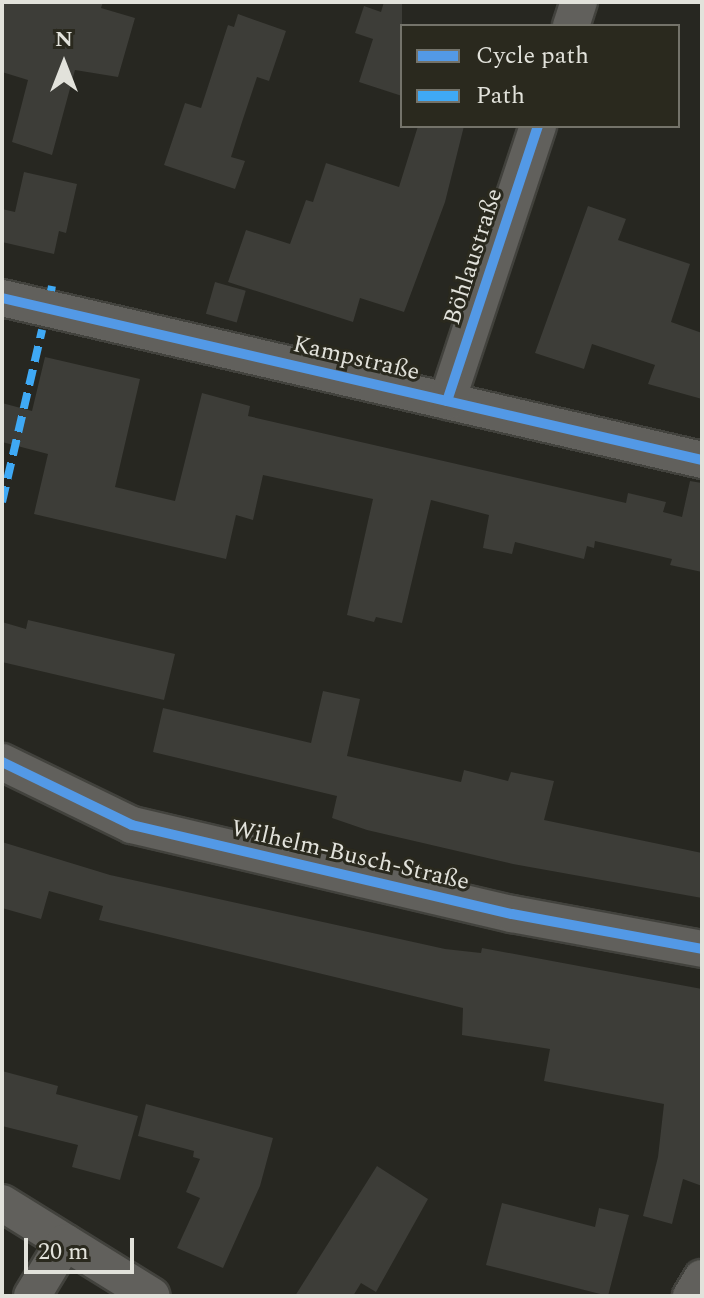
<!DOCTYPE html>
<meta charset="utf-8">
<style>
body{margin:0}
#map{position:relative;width:704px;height:1298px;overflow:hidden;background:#272721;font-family:Spectral,serif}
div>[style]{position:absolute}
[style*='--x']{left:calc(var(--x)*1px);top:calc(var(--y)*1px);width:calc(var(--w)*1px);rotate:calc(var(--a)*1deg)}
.building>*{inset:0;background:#3d3d38;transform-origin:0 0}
.roads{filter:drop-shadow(2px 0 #42423d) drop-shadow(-2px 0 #42423d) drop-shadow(0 2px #42423d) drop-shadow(0 -2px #42423d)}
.minor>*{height:36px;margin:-18px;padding:0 18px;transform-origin:18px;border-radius:18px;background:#61605c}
.quiet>*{height:8px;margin-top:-4px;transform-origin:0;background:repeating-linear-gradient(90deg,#3fa9f5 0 16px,transparent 0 24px)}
.cycleway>*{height:10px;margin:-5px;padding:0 5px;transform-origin:5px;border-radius:5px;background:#5399e6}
span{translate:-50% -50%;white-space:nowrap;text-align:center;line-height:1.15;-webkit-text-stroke:6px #2a291e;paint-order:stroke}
.street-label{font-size:24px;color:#e2e2db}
.frame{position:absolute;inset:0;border:4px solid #e2e2db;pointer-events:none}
.legend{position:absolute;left:400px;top:24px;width:280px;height:104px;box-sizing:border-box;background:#2a291e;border:2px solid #74736a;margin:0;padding:10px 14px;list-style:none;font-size:24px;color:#e2e2db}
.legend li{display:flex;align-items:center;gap:16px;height:40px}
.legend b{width:40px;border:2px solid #74736a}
.north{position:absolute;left:24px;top:24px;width:80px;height:80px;-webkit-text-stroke:6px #2a291e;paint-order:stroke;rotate:0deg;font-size:22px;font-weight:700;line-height:32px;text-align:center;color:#e2e2db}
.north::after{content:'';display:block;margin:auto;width:28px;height:36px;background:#e2e2db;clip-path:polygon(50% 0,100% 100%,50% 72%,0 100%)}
.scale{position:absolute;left:24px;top:1238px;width:110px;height:36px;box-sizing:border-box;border:4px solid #e2e2db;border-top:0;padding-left:10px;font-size:24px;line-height:28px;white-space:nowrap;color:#e2e2db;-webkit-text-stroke:6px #2a291e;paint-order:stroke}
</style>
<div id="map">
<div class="building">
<i style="clip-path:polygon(2px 2px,103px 2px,101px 8px,135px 18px,118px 77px,75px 70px,52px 155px,12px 142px,28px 80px,2px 72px)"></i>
<i style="clip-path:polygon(384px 2px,402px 2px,402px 96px,359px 82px,373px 39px,355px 33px,364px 6px,381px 12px)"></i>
<i style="clip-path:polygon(238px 14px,286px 31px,269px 81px,257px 77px,242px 122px,231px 157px,245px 161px,235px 189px,164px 165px,185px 103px,201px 108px,228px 25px,234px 27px)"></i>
<i style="clip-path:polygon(418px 126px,464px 126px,445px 202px,404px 312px,360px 298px,353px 322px,228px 282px,246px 230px,290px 244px,306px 200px,313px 202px,326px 163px,399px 187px)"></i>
<i style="clip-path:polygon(24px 172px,77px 184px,66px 233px,59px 231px,54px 254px,2px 242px,2px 209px,15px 212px)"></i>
<i style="clip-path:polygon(588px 206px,626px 219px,618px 240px,690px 264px,671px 322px,702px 333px,702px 399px,648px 384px,655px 365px,592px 344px,584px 369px,535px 353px)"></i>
<i style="left:215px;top:282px;width:32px;height:33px;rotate:16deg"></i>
<i style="clip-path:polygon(45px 357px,140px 379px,115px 487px,175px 501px,202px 393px,250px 406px,248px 416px,626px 503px,628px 493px,666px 502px,663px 512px,682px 517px,690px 481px,702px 483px,702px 572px,670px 565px,672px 559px,595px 541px,594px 548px,587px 546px,584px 559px,515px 542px,512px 554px,483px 548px,489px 515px,431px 500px,402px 623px,376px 617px,374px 622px,347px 615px,373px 499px,263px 475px,253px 520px,236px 515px,226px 559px,34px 514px,48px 454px,2px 442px,2px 403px,32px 411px)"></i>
<i style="clip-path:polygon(28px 620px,175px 654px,164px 700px,2px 662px,2px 622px,26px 629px)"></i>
<i style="clip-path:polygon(323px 691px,360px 699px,347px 756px,461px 782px,464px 770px,508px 781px,511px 772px,554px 781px,544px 820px,702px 853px,702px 898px,513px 864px,367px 830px,332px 818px,337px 796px,153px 752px,163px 708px,311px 743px)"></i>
<i style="clip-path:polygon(2px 842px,110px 875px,445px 949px,481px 953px,482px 948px,702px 989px,702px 1186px,683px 1179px,672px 1224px,643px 1216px,658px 1157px,664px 1104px,544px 1081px,550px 1049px,462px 1035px,463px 1008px,99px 920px,103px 906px,49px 891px,41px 919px,2px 908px)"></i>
<i style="clip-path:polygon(2px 1071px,58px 1086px,56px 1094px,138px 1116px,120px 1180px,72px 1167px,78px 1145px,2px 1126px)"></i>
<i style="clip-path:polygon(146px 1104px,273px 1138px,260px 1186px,223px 1268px,177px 1248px,200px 1198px,186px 1192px,200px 1159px,193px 1157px,194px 1151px,138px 1136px)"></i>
<i style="clip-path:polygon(377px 1166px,428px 1199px,376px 1292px,361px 1283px,353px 1296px,295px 1296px)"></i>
<i style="clip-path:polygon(502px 1203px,595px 1227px,599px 1208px,629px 1215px,608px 1296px,486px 1265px)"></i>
</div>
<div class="roads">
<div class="minor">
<i style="--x:571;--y:26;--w:25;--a:-72"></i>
<i style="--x:2;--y:298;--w:719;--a:13.03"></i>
<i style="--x:447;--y:401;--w:290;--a:-71.7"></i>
<i style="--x:2;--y:762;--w:144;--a:25.9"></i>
<i style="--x:132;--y:825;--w:390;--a:13.2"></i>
<i style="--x:512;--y:914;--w:193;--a:10.4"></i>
<i style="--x:2;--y:1203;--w:176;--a:31.8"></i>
<i style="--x:32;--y:1296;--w:63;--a:-58.6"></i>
<i style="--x:691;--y:1296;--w:21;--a:-59"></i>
</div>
</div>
<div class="quiet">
<i style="--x:51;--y:291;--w:5;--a:-79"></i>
<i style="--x:2;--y:502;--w:177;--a:-76.9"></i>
</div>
<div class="cycleway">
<i style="--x:2;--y:298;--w:719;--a:13.03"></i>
<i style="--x:447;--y:401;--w:290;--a:-71.7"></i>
<i style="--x:2;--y:762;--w:144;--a:25.9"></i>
<i style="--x:132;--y:825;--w:390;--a:13.2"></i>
<i style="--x:512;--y:914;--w:193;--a:10.4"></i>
</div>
<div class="street-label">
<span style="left:474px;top:257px;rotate:-72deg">Böhlaustraße</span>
<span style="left:356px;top:359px;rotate:13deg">Kampstraße</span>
<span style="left:350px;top:856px;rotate:13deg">Wilhelm-Busch-Straße</span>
</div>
<div class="frame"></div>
<ul class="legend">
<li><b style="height:10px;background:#5399e6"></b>Cycle path</li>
<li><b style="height:10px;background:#3fa9f5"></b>Path</li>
</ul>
<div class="north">N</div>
<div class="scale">20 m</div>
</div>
